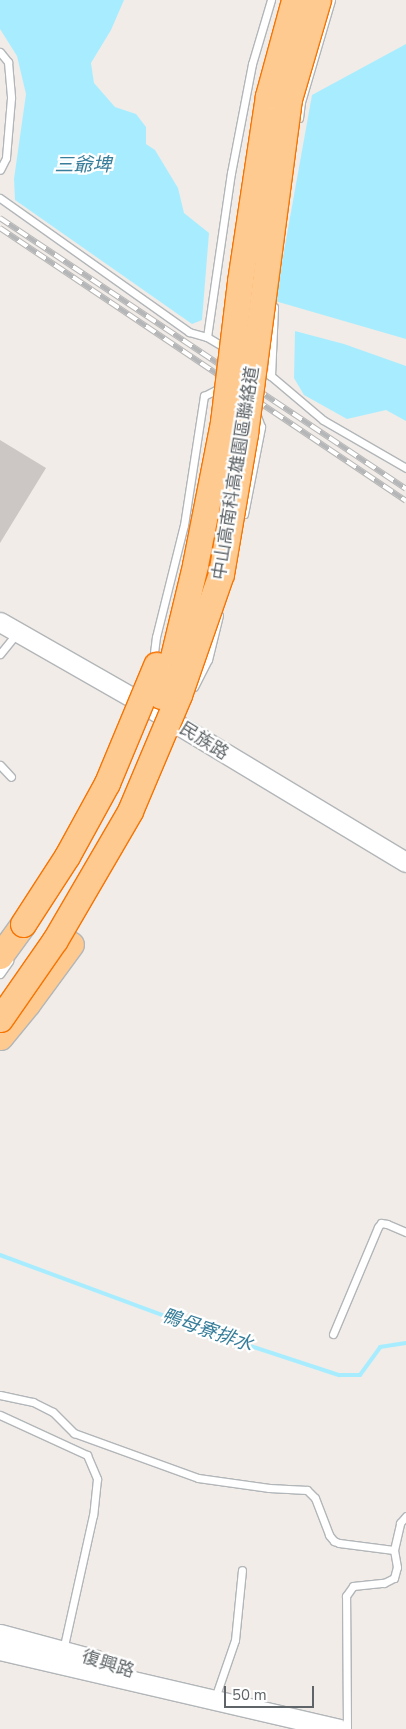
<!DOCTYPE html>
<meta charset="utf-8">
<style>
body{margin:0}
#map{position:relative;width:406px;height:1729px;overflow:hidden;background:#f1ece7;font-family:"Nunito Sans","Noto Sans TC",sans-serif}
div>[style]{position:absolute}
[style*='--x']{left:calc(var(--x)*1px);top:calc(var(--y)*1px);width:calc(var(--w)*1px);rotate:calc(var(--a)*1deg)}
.water>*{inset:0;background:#a8edff}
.stream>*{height:4px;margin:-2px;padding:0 2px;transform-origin:2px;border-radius:2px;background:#a8edff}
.building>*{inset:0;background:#ccc7c4}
.roads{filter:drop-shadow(1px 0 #b2b6b9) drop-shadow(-1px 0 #b2b6b9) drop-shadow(0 1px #b2b6b9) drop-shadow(0 -1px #b2b6b9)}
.lane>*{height:7px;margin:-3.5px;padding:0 3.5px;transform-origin:3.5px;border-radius:3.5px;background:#fff}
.secondary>*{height:19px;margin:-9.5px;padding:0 9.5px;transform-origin:9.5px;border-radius:9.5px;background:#fff}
.highway>*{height:25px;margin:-12.5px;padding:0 12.5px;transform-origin:12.5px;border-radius:12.5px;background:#ffca8f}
.rail>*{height:5.5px;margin-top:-2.75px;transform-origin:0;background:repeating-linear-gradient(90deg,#fff 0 11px,#b5b6b7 0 22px);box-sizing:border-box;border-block:1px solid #b5b6b7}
.bridges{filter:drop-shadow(1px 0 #f77300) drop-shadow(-1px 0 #f77300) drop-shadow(0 1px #f77300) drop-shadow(0 -1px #f77300)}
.highway-bridge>*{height:25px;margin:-12.5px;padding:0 12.5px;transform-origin:12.5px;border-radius:12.5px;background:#ffca8f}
span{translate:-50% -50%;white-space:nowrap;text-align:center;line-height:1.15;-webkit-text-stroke:4.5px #fff;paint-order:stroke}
.street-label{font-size:18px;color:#5e6467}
.water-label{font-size:19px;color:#387e9a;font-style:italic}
.scale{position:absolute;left:224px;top:1686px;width:90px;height:22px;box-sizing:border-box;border:2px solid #5e6467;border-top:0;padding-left:6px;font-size:15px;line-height:18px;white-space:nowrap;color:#5e6467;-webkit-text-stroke:4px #fff;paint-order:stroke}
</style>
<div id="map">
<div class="water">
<i style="clip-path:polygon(0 0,124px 0,111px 30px,91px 63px,94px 83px,115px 107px,136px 114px,146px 127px,146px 144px,155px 150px,178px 188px,184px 213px,209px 233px,202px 320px,192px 324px,15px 200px,14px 179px,26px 94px,17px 56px,0 29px)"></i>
<i style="clip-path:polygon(406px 44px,406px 339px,275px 301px,312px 95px)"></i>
<i style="clip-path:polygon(295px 331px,344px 344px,406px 366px,406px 421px,386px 410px,347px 419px,304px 395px,294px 378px)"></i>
</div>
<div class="stream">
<i style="--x:0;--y:1255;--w:228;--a:20.3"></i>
<i style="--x:214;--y:1334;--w:132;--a:18.2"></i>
<i style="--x:339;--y:1375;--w:21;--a:0"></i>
<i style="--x:360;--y:1375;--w:34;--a:-54"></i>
<i style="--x:380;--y:1347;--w:26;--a:-9"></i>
</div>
<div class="building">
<i style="clip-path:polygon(0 440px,46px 468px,0 543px)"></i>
</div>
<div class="roads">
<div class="lane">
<i style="--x:0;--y:52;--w:13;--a:51"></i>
<i style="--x:8;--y:62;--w:36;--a:85"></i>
<i style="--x:11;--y:98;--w:60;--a:94.8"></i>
<i style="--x:6;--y:158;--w:13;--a:117"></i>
<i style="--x:299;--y:118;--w:16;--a:-83"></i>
<i style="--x:301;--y:102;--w:106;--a:-73.6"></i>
<i style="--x:0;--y:198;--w:232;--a:35.3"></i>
<i style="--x:189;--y:332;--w:19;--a:16"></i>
<i style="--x:207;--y:337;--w:23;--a:31"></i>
<i style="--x:207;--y:337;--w:166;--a:-81.7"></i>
<i style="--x:231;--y:173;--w:111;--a:-79.1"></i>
<i style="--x:252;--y:64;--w:67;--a:-73.5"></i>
<i style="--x:258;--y:368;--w:15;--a:32"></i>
<i style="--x:271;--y:376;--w:68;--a:40.2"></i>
<i style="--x:323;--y:420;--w:96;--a:30"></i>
<i style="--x:271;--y:376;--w:69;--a:-87.5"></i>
<i style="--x:244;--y:514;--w:89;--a:-78.9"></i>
<i style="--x:261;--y:427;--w:15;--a:-110"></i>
<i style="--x:0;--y:654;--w:27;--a:-51"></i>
<i style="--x:153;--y:661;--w:24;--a:-83"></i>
<i style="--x:156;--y:637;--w:115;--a:-76"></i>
<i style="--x:184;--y:525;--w:131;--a:-81.2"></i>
<i style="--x:204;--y:396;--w:13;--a:-27"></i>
<i style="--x:216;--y:390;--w:5;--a:22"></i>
<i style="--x:194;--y:687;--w:30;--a:-63"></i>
<i style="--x:208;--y:660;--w:46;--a:-76.3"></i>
<i style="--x:0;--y:765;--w:16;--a:47"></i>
<i style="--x:0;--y:974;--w:16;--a:-55"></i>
<i style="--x:333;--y:1334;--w:116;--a:-67.2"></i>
<i style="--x:378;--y:1227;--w:5;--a:-53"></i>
<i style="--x:381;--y:1223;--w:6;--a:9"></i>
<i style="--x:387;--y:1224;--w:21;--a:23"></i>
<i style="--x:0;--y:1395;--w:34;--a:12"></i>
<i style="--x:33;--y:1402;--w:22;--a:27"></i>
<i style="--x:53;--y:1412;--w:30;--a:45"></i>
<i style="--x:74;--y:1433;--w:132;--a:19.9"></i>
<i style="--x:198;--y:1478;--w:72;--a:8"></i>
<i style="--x:269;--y:1488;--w:38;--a:3"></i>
<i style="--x:307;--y:1490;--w:11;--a:45"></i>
<i style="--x:315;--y:1498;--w:40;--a:69"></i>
<i style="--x:329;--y:1535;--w:8;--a:50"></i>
<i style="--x:334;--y:1541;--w:5;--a:22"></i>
<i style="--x:339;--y:1543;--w:55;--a:7.3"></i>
<i style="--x:0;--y:1415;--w:96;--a:24.7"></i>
<i style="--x:87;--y:1455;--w:26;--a:67"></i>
<i style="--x:97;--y:1479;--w:36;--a:96"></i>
<i style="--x:93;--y:1515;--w:138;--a:102.5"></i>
<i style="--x:215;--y:1698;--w:61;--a:-71"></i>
<i style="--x:235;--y:1640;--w:70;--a:-84.3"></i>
<i style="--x:347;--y:1729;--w:133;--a:-90.4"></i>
<i style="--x:346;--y:1596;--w:12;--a:-55"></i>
<i style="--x:353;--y:1586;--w:31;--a:-6"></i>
<i style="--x:384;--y:1583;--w:11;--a:-27"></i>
<i style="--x:394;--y:1578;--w:11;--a:-75"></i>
<i style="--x:397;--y:1567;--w:17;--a:-100"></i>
<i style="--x:394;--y:1550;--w:28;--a:-77"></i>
<i style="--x:400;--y:1523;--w:9;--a:-49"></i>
</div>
<div class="secondary">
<i style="--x:0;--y:622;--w:169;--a:29.7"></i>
<i style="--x:147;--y:706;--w:302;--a:31.1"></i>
<i style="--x:0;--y:1634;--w:100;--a:15"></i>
<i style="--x:0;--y:1650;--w:348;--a:13.1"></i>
</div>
<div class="highway">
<i style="--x:0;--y:956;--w:39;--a:-54"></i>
<i style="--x:0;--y:1037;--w:43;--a:-50.7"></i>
<i style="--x:27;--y:1004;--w:74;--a:-53.7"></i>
</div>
</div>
<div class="rail">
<i style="--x:0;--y:218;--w:488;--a:33.7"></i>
<i style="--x:0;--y:228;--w:489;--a:33.9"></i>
</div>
<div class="bridges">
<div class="highway-bridge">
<i style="--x:161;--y:696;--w:15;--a:-67"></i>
<i style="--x:167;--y:682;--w:120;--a:-76.5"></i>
<i style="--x:195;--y:565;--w:146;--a:-78.9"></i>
<i style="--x:223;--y:422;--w:142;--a:-83.1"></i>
<i style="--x:240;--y:281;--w:187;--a:-81.4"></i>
<i style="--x:268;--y:96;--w:99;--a:-74.8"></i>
<i style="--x:23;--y:924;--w:81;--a:-57.1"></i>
<i style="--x:67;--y:856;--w:83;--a:-61.3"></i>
<i style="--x:107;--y:783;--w:128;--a:-67.4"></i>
<i style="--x:0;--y:1019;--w:96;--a:-55.2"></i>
<i style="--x:55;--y:940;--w:149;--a:-59.8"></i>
<i style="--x:130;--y:811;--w:126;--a:-67.1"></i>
<i style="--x:179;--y:695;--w:128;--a:-70.9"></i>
<i style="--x:221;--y:574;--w:143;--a:-80.3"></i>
<i style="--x:245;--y:433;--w:337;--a:-82.5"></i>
<i style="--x:289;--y:99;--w:103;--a:-73.7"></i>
</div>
</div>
<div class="street-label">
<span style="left:236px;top:473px;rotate:-81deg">中山高南科高雄園區聯絡道</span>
<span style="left:204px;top:741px;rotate:32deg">民族路</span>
<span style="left:108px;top:1664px;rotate:17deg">復興路</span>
</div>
<div class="water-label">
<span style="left:83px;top:166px">三爺埤</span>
<span style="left:207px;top:1331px;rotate:19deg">鴨母寮排水</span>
</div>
<div class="scale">50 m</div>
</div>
